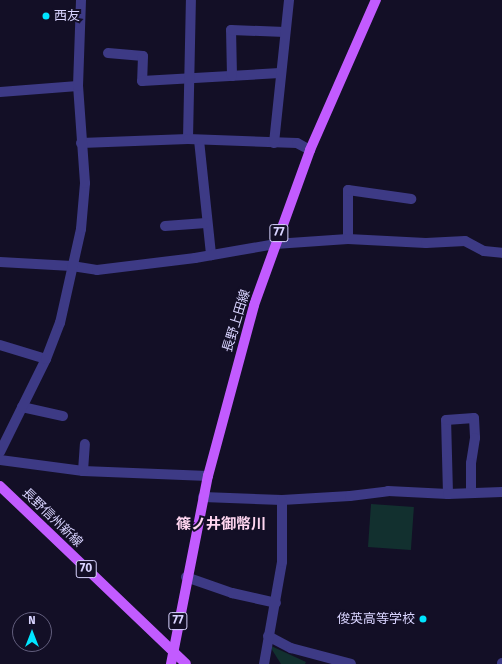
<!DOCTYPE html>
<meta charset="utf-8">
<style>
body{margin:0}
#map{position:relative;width:502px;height:664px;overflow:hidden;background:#130f26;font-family:"Fira Sans","Noto Sans JP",sans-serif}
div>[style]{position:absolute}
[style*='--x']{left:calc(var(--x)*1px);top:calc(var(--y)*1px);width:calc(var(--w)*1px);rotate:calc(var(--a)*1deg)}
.green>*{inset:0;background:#12302f;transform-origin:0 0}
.minor>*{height:10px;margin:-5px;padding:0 5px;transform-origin:5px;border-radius:5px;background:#3d3a85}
.major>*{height:10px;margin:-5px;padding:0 5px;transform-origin:5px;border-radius:5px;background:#c25bff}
.dots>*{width:11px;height:11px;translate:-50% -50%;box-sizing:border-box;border:2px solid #130f26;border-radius:50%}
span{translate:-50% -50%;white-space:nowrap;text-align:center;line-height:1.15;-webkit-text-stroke:4px #130f26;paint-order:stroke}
.shield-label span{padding:1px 3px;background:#130f26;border:1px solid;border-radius:3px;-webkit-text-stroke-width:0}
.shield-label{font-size:12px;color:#d9d4ff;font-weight:700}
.poi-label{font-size:13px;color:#d9d4ff}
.left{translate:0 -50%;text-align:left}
.right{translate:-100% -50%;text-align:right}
.street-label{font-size:13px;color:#d9d4ff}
.quarter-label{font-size:15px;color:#ffd6f0;font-weight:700}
.north{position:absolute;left:12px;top:612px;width:40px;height:40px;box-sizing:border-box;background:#130f26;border:1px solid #625e7d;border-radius:50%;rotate:0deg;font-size:11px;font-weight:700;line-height:16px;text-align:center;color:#d9d4ff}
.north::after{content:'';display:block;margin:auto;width:14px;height:18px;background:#00e5ff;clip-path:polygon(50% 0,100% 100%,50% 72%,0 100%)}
</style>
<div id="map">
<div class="green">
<i style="left:371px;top:504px;width:43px;height:43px;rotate:4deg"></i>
<i style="clip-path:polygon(269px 645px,306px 662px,305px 664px,281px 664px)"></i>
</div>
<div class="minor">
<i style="--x:108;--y:53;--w:35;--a:5"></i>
<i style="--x:143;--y:56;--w:25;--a:92"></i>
<i style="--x:142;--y:81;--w:138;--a:-3.3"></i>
<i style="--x:232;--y:76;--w:46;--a:-91.2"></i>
<i style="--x:231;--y:30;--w:54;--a:2.1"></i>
<i style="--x:0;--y:92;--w:78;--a:-4.4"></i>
<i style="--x:188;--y:139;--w:139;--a:-88.8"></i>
<i style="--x:199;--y:140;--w:116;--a:84"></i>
<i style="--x:81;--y:143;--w:107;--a:-2.1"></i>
<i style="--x:188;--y:139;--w:109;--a:2.1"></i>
<i style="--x:297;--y:143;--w:15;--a:28"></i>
<i style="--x:274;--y:143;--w:144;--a:-84"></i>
<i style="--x:165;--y:226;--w:41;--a:-4.2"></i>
<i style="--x:348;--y:239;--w:49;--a:-90"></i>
<i style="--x:348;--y:190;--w:64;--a:8.1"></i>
<i style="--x:0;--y:262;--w:72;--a:3.2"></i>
<i style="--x:72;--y:266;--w:25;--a:9"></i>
<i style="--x:97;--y:270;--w:99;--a:-7"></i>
<i style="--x:195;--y:258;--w:81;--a:-9.9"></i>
<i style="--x:275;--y:244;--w:73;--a:-3.9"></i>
<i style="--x:348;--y:239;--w:78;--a:2.9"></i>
<i style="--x:426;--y:243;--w:39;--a:-3"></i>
<i style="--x:465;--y:241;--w:21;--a:28"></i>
<i style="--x:484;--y:251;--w:18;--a:6"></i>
<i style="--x:0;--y:345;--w:48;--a:16.9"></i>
<i style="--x:22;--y:407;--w:42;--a:12.4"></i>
<i style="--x:0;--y:452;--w:104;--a:-63.7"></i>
<i style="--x:46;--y:359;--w:39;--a:-69"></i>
<i style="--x:60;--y:323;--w:96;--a:-77.4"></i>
<i style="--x:81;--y:229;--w:46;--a:-85"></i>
<i style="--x:85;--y:183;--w:97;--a:-94.1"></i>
<i style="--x:78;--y:86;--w:86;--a:-88"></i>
<i style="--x:0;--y:460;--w:84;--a:7.5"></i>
<i style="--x:83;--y:471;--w:125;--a:2.3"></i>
<i style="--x:83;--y:471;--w:27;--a:-86"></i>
<i style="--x:448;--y:494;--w:74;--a:-91.5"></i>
<i style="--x:446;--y:420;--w:28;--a:-4"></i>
<i style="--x:474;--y:418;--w:20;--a:87"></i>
<i style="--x:475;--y:438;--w:25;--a:99"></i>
<i style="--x:471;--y:463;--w:30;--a:90"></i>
<i style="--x:203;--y:497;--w:79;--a:2.2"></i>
<i style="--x:282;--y:500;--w:68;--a:-3.4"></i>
<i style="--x:350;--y:496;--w:38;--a:-7"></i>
<i style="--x:388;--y:491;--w:60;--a:2.9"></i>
<i style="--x:448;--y:494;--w:54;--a:-2.1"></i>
<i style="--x:186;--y:577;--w:49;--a:19.2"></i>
<i style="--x:232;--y:593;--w:45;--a:12.8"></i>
<i style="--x:268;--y:636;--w:26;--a:28"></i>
<i style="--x:291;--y:648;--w:62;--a:14.9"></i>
<i style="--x:264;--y:664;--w:104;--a:-80"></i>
<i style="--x:282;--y:562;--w:62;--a:-90"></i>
<i style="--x:502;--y:664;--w:1;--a:-90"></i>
</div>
<div class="major">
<i style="--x:0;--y:486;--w:257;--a:43.7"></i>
<i style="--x:171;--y:664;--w:192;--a:-78.9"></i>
<i style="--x:208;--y:476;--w:177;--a:-74.9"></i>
<i style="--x:254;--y:305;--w:165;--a:-70.1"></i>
<i style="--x:310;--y:150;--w:164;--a:-66.3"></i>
</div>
<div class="dots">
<i style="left:46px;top:16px;background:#00e5ff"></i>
<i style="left:423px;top:619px;background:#00e5ff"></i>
</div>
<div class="shield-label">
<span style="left:279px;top:233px">77</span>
<span style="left:86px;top:569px">70</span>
<span style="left:178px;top:621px">77</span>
</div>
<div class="poi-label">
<span class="left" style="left:54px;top:16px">西友</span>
<span class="right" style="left:415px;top:619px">俊英高等学校</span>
</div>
<div class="street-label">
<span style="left:237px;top:321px;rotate:-73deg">長野上田線</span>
<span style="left:52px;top:518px;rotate:44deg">長野信州新線</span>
</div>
<div class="quarter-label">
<span style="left:221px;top:525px">篠ノ井御幣川</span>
</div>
<div class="north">N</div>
</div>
